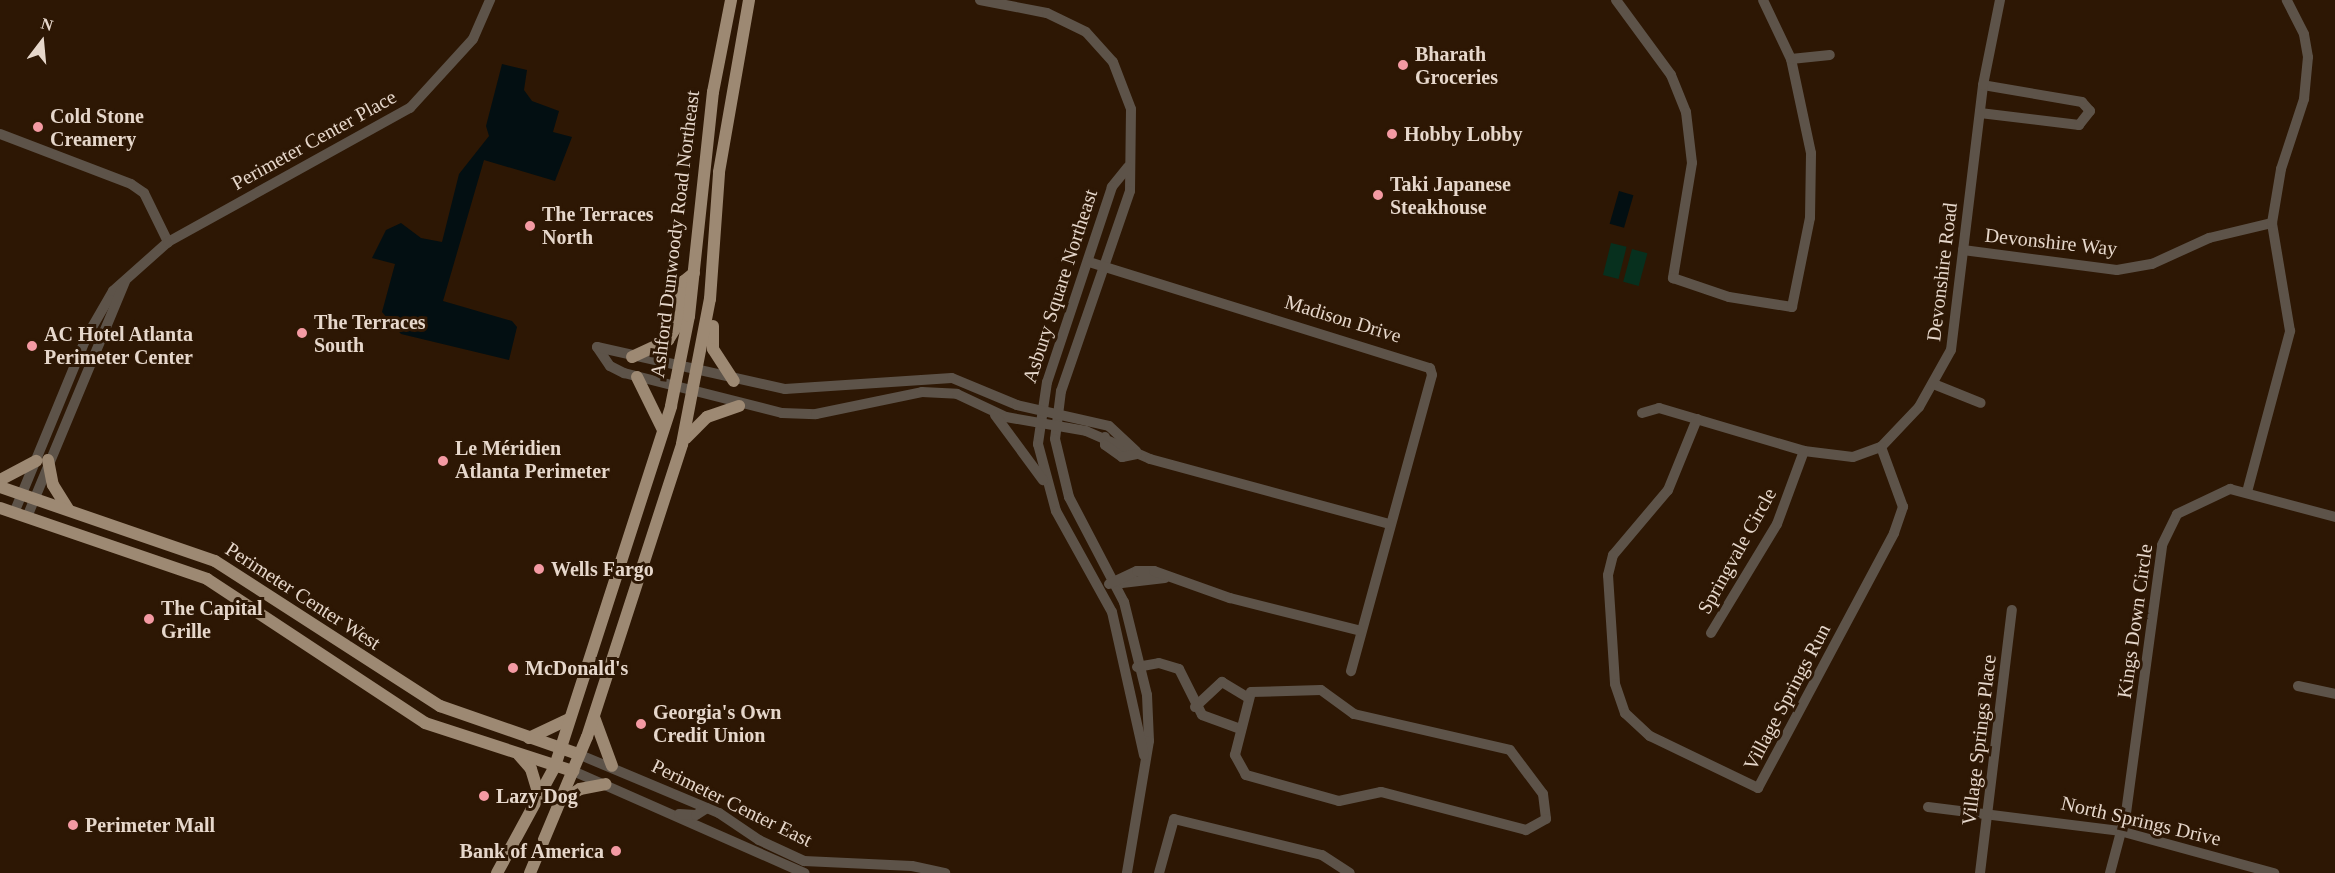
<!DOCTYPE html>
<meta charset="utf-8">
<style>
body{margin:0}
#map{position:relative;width:2335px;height:873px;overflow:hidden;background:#2d1704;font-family:Georgia,serif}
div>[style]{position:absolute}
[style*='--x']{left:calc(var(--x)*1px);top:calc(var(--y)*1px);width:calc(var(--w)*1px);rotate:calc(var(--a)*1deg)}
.green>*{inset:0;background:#07301e;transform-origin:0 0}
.water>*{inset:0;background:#030f12;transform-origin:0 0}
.minor>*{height:10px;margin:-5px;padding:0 5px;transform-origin:5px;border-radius:5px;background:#5d5349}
.major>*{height:12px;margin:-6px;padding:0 6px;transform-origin:6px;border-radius:6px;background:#9d8973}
.dots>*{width:16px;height:16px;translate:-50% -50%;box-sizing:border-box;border:3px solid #2d1704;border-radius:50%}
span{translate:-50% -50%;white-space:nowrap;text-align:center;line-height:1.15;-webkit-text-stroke:6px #2d1704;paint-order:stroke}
.poi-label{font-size:20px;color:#e6d7cb;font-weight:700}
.left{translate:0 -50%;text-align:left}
.right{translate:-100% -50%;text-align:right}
.street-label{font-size:20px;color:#e6d7cb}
.north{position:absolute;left:12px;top:12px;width:60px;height:60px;-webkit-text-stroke:4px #2d1704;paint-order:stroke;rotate:16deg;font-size:16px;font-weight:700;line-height:24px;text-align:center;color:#e6d7cb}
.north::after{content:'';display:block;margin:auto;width:21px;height:27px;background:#e6d7cb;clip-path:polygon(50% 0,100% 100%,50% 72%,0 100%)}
</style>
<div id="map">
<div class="green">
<i style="left:1611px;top:243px;width:16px;height:33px;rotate:14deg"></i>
<i style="left:1632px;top:249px;width:16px;height:34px;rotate:15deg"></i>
</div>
<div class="water">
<i style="clip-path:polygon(502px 64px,527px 70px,524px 90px,532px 101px,559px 111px,553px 132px,572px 137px,555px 181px,484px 160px,443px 301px,512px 321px,517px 327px,509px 360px,401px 334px,382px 312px,395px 264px,372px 258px,386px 230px,401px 223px,421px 238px,442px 242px,459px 174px,489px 136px,486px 126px)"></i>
<i style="left:1619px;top:191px;width:15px;height:34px;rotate:16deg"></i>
</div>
<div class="minor">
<i style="--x:980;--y:0;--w:68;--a:11"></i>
<i style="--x:1047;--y:13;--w:43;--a:26"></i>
<i style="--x:1086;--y:32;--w:40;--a:48"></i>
<i style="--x:1113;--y:62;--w:50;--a:69"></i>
<i style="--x:1131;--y:109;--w:82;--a:90.7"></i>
<i style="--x:1130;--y:191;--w:212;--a:109"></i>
<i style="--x:1061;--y:391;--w:48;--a:97.1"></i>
<i style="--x:1055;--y:439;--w:60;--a:76.4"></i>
<i style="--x:1069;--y:497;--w:119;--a:62.4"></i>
<i style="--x:1124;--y:602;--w:96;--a:76.1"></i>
<i style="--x:1147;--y:695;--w:46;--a:87.5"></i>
<i style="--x:1149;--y:741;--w:134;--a:99.5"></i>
<i style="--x:1616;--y:0;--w:93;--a:53.7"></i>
<i style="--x:1671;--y:75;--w:40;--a:68"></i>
<i style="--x:1686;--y:112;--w:51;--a:83.3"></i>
<i style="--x:1692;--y:163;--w:117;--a:99.4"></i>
<i style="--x:1673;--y:278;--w:59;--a:18.7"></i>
<i style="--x:1729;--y:297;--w:64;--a:9"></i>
<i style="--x:1792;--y:307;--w:91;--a:-78.6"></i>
<i style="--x:1810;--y:218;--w:65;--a:-89.1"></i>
<i style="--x:1811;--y:153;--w:96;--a:-102"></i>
<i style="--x:1791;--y:59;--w:65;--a:-115.4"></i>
<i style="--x:1791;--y:59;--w:39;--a:-6"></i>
<i style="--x:1980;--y:113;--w:100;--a:6.9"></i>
<i style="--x:2079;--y:125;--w:18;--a:-52"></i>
<i style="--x:2090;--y:111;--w:12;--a:-132"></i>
<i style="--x:2082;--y:102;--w:100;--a:-170.3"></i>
<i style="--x:0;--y:134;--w:140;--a:20.9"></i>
<i style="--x:131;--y:184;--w:16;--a:35"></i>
<i style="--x:144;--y:193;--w:55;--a:63.9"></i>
<i style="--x:1128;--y:167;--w:26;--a:129"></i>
<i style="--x:1112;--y:187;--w:206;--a:108.4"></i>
<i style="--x:1047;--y:382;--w:63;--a:98.3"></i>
<i style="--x:1038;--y:444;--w:69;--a:75"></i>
<i style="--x:1056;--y:511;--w:115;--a:61"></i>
<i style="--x:1112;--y:612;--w:147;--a:77.4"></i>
<i style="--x:1963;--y:250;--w:155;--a:7.4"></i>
<i style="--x:2117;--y:270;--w:36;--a:-10"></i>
<i style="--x:2152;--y:264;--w:63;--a:-24.5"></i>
<i style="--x:2209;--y:238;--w:65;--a:-13.4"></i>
<i style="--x:1089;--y:262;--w:357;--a:17.3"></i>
<i style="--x:1430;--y:368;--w:7;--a:74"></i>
<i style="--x:1432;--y:375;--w:307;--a:105.3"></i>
<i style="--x:597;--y:347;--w:23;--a:56"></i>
<i style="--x:610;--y:366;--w:16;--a:27"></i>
<i style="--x:624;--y:373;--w:163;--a:14.2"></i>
<i style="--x:782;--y:413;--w:34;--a:2"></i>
<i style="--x:816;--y:414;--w:108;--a:-11.7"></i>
<i style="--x:922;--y:392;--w:35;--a:3"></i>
<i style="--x:957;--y:394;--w:54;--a:25.1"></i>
<i style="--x:1006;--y:417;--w:81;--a:9.9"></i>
<i style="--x:1086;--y:431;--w:70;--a:23.6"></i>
<i style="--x:1150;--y:459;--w:249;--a:15.2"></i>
<i style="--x:597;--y:347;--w:193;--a:12.6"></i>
<i style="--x:785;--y:389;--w:167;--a:-3.8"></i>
<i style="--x:952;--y:378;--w:70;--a:22.6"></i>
<i style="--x:1017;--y:405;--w:94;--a:12.9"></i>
<i style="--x:1109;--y:426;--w:37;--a:43"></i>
<i style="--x:1936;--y:385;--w:48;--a:21.8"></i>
<i style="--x:1642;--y:413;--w:18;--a:-16"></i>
<i style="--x:1659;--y:408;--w:151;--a:16.5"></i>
<i style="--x:1804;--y:451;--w:49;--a:7"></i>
<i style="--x:1853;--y:457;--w:30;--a:-20"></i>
<i style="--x:1881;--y:447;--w:55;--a:-46.5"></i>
<i style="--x:1919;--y:407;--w:65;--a:-60.7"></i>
<i style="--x:1951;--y:350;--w:267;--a:-83.1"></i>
<i style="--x:1983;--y:85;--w:87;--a:-78.7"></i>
<i style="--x:995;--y:415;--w:81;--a:53.6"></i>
<i style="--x:1697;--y:419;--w:77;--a:112.2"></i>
<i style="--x:1668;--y:490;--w:85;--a:130.2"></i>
<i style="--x:1613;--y:555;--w:21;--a:104"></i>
<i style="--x:1608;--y:575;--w:109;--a:86.3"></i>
<i style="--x:1615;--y:684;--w:31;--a:71"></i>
<i style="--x:1625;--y:713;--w:34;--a:43"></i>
<i style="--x:1650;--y:736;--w:120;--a:25.7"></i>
<i style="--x:1758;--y:788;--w:289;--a:-61.9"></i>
<i style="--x:1894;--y:533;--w:28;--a:-71"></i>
<i style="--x:1903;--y:507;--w:64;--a:-110.1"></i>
<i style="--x:1105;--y:437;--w:8;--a:90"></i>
<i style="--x:1105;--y:445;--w:21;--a:35"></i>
<i style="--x:1122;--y:457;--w:15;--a:-11"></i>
<i style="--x:2247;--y:492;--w:167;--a:-75"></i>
<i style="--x:2290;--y:331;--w:109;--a:-99.5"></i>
<i style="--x:2272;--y:223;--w:55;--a:-80.5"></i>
<i style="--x:2281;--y:169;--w:74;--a:-71.8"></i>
<i style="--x:2304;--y:99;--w:42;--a:-84.6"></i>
<i style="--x:2308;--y:57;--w:23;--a:-100"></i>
<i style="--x:2304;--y:34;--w:38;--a:-117"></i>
<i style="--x:14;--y:513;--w:191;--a:-67.6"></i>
<i style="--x:87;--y:336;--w:52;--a:-60"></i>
<i style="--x:113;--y:291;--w:74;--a:-41.7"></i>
<i style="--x:168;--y:242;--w:277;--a:-29"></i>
<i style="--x:410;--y:108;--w:93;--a:-47.6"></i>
<i style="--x:473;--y:39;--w:43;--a:-66.4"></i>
<i style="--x:27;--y:517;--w:255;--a:-67.4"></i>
<i style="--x:1122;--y:583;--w:43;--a:-6.6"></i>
<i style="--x:1109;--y:584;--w:31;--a:-25"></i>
<i style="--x:1137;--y:571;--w:17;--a:0"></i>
<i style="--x:1154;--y:571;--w:81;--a:19.6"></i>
<i style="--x:1230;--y:598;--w:135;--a:14.1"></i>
<i style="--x:1711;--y:633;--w:127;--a:-58.8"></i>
<i style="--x:1777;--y:524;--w:78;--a:-69.7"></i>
<i style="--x:1137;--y:667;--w:22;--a:-10"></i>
<i style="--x:1159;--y:663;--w:21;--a:17"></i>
<i style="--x:1179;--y:669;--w:51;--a:63.4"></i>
<i style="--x:1202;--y:715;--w:38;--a:20"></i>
<i style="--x:2298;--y:686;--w:38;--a:12"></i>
<i style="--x:1321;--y:690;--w:41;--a:36"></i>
<i style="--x:1354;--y:714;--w:160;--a:13"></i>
<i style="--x:1510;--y:750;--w:55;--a:53.1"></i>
<i style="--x:1543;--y:794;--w:25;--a:83"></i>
<i style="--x:1546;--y:819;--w:23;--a:151"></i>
<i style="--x:1526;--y:830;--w:150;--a:-165.3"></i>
<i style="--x:1381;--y:792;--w:43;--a:167.9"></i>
<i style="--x:1339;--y:801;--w:97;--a:-164.4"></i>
<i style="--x:1246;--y:775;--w:23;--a:-119"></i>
<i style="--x:1235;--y:755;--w:65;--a:-75.7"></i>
<i style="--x:1251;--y:692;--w:70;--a:-1.6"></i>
<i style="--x:1195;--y:707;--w:37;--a:-43"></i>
<i style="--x:1222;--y:682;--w:31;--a:31"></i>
<i style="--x:578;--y:754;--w:153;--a:22.7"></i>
<i style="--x:719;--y:813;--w:48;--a:34"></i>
<i style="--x:759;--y:840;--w:50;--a:25"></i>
<i style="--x:804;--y:861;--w:108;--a:2.7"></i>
<i style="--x:912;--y:866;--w:34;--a:12"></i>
<i style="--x:573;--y:771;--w:253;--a:23.8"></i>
<i style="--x:1928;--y:807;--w:193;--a:7.1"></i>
<i style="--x:2120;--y:831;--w:160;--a:15.3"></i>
<i style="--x:679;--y:814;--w:17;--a:3"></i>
<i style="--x:696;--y:815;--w:13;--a:-32"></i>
<i style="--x:1159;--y:873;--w:56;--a:-74.5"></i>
<i style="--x:1174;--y:819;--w:152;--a:13.7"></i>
<i style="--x:1322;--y:855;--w:33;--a:33"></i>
<i style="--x:1980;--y:873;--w:265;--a:-83.1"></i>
<i style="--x:2110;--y:873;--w:62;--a:-75.1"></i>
<i style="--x:2126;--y:813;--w:270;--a:-82.3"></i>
<i style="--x:2162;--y:545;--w:34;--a:-64"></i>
<i style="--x:2177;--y:514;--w:59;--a:-25.3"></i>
<i style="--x:2230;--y:489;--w:109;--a:14.9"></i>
</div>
<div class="major">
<i style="--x:713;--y:326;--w:23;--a:90"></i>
<i style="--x:713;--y:349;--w:38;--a:57"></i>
<i style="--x:632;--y:357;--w:40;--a:-25"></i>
<i style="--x:668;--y:340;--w:15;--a:-58"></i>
<i style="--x:676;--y:327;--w:46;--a:-81.2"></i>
<i style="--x:683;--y:282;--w:14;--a:-39"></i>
<i style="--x:637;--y:377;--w:59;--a:63.9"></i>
<i style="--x:686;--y:438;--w:30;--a:-45"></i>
<i style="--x:707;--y:417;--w:34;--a:-19"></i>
<i style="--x:48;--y:460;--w:25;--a:79"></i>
<i style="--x:53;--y:485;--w:28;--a:58"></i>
<i style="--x:0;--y:480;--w:41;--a:-27.8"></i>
<i style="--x:0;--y:487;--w:227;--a:19"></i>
<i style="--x:215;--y:561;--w:268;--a:32.8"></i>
<i style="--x:440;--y:706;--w:146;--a:19.2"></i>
<i style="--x:0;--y:508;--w:219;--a:18.9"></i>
<i style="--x:207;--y:579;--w:261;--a:33.4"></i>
<i style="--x:425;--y:723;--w:156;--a:18"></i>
<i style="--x:594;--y:717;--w:52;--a:69.8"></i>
<i style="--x:529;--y:738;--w:44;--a:-25.4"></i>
<i style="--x:519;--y:755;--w:18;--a:49"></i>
<i style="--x:531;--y:769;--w:31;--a:73"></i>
<i style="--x:563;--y:800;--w:20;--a:-33"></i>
<i style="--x:580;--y:789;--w:26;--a:-11"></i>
<i style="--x:497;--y:873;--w:122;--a:-61.5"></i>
<i style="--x:555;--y:766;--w:378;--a:-72.1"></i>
<i style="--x:671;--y:406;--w:92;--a:-78.7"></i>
<i style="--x:689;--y:316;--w:225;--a:-83.9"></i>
<i style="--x:713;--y:92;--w:94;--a:-78.9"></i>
<i style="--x:530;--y:873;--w:147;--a:-67.3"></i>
<i style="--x:587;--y:737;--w:308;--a:-72"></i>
<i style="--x:682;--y:444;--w:148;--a:-79.1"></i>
<i style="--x:710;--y:299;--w:127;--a:-85.9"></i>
<i style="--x:719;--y:172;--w:175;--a:-80.1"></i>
</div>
<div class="dots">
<i style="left:1403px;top:65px;background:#f49aa3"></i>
<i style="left:38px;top:127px;background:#f49aa3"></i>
<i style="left:1392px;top:134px;background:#f49aa3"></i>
<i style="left:1378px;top:195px;background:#f49aa3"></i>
<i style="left:530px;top:226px;background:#f49aa3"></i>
<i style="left:302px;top:333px;background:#f49aa3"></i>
<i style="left:32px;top:346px;background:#f49aa3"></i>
<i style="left:443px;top:461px;background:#f49aa3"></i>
<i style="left:539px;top:569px;background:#f49aa3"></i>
<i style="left:149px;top:619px;background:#f49aa3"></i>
<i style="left:513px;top:668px;background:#f49aa3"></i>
<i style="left:641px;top:724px;background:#f49aa3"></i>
<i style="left:484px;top:796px;background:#f49aa3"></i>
<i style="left:73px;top:825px;background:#f49aa3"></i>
<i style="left:616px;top:851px;background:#f49aa3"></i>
</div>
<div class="poi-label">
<span class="left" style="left:1415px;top:66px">Bharath<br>Groceries</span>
<span class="left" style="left:50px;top:128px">Cold Stone<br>Creamery</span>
<span class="left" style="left:1404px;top:134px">Hobby Lobby</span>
<span class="left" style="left:1390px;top:196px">Taki Japanese<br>Steakhouse</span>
<span class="left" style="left:542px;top:226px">The Terraces<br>North</span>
<span class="left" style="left:314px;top:334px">The Terraces<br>South</span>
<span class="left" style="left:44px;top:346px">AC Hotel Atlanta<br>Perimeter Center</span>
<span class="left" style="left:455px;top:460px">Le Méridien<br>Atlanta Perimeter</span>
<span class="left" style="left:551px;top:569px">Wells Fargo</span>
<span class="left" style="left:161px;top:620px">The Capital<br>Grille</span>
<span class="left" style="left:525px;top:668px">McDonald's</span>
<span class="left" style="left:653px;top:724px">Georgia's Own<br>Credit Union</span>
<span class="left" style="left:496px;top:796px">Lazy Dog</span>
<span class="left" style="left:85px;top:825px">Perimeter Mall</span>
<span class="right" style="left:604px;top:851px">Bank of America</span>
</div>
<div class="street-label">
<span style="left:314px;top:140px;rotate:-29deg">Perimeter Center Place</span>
<span style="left:675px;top:234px;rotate:-83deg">Ashford Dunwoody Road Northeast</span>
<span style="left:2051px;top:242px;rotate:6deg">Devonshire Way</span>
<span style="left:1942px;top:272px;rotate:-83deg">Devonshire Road</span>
<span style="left:1060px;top:286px;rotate:-72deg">Asbury Square Northeast</span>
<span style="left:1343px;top:319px;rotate:17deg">Madison Drive</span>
<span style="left:1737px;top:551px;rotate:-61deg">Springvale Circle</span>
<span style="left:303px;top:596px;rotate:33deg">Perimeter Center West</span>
<span style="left:2135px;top:621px;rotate:-82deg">Kings Down Circle</span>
<span style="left:1787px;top:697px;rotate:-62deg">Village Springs Run</span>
<span style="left:1979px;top:740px;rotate:-83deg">Village Springs Place</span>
<span style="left:732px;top:803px;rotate:26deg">Perimeter Center East</span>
<span style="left:2141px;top:821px;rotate:13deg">North Springs Drive</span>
</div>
<div class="north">N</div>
</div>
